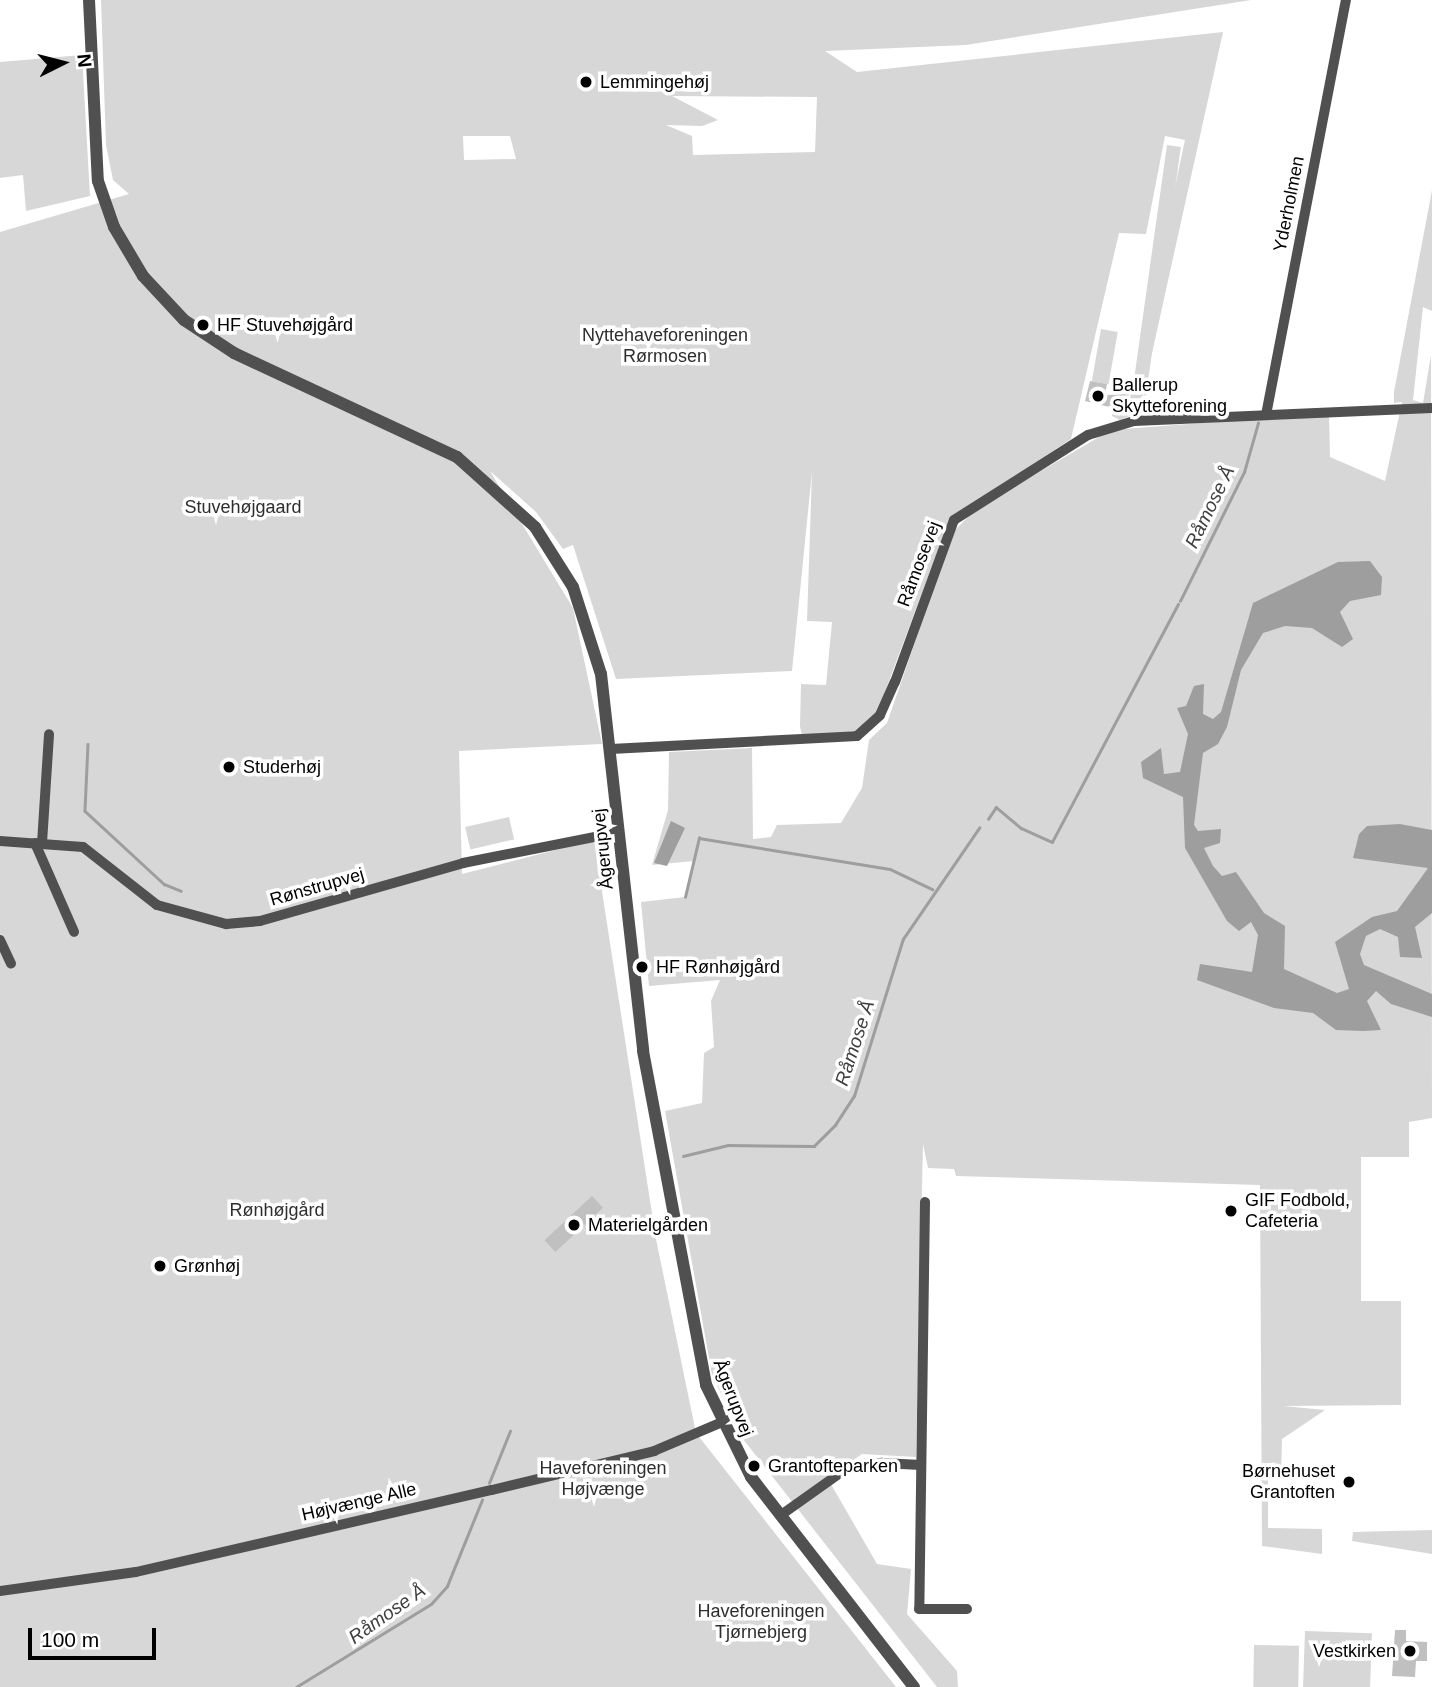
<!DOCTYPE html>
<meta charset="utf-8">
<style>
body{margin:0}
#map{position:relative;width:1432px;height:1687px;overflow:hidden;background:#fff;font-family:Arial,sans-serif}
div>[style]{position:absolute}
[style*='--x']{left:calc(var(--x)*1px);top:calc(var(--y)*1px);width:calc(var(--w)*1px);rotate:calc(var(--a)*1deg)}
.green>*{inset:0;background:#d7d7d7;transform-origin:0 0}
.water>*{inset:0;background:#9e9e9e}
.stream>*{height:2.5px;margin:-1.25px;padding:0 1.25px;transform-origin:1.25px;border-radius:1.25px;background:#9e9e9e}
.building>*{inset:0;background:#c0c0c0;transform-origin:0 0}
.minor>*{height:10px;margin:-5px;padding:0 5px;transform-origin:5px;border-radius:5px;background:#505050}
.tertiary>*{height:12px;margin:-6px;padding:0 6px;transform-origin:6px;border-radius:6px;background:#505050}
.dots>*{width:19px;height:19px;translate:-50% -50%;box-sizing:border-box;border:4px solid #fff;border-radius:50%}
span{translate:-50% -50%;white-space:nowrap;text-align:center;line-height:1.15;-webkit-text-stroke:7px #fff;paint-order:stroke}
.poi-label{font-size:18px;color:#000}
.left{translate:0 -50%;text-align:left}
.right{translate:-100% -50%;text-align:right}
.street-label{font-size:18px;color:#000}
.park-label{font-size:18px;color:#2e2e2e}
.water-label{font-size:19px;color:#3f3f3f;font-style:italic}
.north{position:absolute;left:28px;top:28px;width:70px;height:70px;-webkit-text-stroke:5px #fff;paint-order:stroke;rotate:84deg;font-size:19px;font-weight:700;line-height:28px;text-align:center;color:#000}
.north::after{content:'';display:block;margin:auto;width:24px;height:32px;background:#000;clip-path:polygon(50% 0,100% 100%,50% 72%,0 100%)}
.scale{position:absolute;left:28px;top:1628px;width:128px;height:32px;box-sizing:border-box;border:4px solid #000;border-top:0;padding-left:9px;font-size:21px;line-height:24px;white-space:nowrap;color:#000;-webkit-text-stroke:5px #fff;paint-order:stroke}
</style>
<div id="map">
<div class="green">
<i style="clip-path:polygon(evenodd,101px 0,1251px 0,966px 45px,825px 51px,857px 72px,1223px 32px,1139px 412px,1120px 420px,1112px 416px,1112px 410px,1127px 412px,1185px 140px,1165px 136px,1146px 234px,1119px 233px,1071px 439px,950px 518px,877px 713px,857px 732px,802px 736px,800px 726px,801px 684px,826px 685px,832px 622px,807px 621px,812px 472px,792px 671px,616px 679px,573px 545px,563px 549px,536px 512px,490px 471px,573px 608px,602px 744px,459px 751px,462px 874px,594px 840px,656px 1239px,696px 1433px,896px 1687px,0 1687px,0 232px,129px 194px,113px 180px,106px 145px,101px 0,672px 96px,817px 97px,815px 152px,693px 155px,692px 136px,666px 125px,702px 126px,718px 120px,672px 96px,101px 0,463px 136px,510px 136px,516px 159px,464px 160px,463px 136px)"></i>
<i style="clip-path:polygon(82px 55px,90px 196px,26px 211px,23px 175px,0 178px,0 62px)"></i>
<i style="left:1167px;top:145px;width:14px;height:251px;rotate:8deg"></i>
<i style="clip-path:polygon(1432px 190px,1432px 311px,1423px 307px,1413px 400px,1423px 403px,1431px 355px,1432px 1118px,1409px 1122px,1409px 1157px,1361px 1157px,1361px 1301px,1401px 1301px,1401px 1405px,1283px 1406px,1325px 1410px,1282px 1439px,1281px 1479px,1268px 1479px,1268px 1528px,1322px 1529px,1322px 1554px,1262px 1546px,1260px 1185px,956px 1176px,954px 1169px,928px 1168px,923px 1144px,916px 1457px,862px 1454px,828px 1479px,877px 1564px,911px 1569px,907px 1614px,957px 1671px,958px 1687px,937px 1687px,743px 1439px,712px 1375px,665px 1111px,702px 1103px,704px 1053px,714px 1047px,711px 1001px,720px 980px,649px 986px,641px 902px,685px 897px,694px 861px,652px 865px,668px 810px,669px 752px,752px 748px,753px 839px,771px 837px,777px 825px,841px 823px,862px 788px,869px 740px,887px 723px,953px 532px,976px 509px,1111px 430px,1329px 413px,1330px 457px,1385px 481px,1402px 402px,1394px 403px,1394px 392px)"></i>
<i style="left:1101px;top:329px;width:17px;height:53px;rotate:10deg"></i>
<i style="left:509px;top:817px;width:23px;height:45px;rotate:77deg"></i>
<i style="clip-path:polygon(1432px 1530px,1432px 1554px,1352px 1541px,1353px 1532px)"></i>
<i style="left:1305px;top:1631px;width:67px;height:56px;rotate:2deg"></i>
<i style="left:1254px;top:1645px;width:45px;height:42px;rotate:1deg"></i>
</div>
<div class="water">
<i style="clip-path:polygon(1370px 561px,1382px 577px,1381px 595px,1350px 601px,1340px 612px,1353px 639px,1342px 647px,1312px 628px,1285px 626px,1263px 633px,1241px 670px,1227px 727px,1218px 744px,1203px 753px,1194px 825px,1198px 831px,1221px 829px,1220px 843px,1204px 848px,1213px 866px,1222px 876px,1236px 872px,1264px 913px,1285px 926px,1284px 969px,1337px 993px,1349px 989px,1335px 942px,1372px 917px,1397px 911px,1428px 868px,1353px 858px,1359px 834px,1367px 826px,1400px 824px,1432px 830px,1432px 913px,1415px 927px,1422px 958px,1400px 957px,1398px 937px,1380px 929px,1366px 936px,1360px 954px,1364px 965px,1432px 994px,1432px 1017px,1391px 1004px,1376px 991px,1367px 1001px,1381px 1030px,1363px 1031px,1336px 1030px,1313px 1013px,1274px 1008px,1197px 980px,1200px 964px,1252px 972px,1258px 935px,1251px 922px,1239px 931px,1227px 921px,1185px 848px,1183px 797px,1143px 778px,1141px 762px,1161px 748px,1164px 774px,1180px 772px,1188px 734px,1177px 708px,1186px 706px,1194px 686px,1204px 684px,1203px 714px,1213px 719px,1221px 712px,1253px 603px,1338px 562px)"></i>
<i style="clip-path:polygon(671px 821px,685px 828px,667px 866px,654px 863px)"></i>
</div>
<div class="stream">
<i style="--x:1180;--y:601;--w:144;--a:-63.6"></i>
<i style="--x:1244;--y:472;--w:51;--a:-74.1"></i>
<i style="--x:88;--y:744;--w:67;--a:92.6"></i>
<i style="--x:85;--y:811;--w:108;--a:42.7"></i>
<i style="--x:164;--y:884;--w:18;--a:22"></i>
<i style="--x:988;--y:819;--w:14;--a:-56"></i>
<i style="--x:996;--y:807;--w:33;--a:40"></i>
<i style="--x:1021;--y:828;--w:34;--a:24"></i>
<i style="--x:1052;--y:842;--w:269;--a:-62.1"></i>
<i style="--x:685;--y:897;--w:61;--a:-76.7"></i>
<i style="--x:699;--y:838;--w:193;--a:9.2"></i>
<i style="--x:890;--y:869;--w:47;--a:25.5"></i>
<i style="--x:683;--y:1156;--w:46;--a:-13.7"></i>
<i style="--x:728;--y:1145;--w:86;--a:0.7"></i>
<i style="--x:814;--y:1146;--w:30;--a:-45"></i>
<i style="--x:835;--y:1125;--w:35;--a:-57"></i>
<i style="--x:854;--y:1096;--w:164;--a:-72.7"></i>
<i style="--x:903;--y:939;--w:135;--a:-55.6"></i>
<i style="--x:489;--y:1483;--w:56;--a:-68"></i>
<i style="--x:296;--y:1687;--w:158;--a:-31.6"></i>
<i style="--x:431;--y:1604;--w:24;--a:-48"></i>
<i style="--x:447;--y:1586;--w:93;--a:-67.9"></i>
</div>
<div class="building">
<i style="clip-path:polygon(1090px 381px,1107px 384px,1105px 395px,1129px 394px,1126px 411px,1085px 401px)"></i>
<i style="left:592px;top:1196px;width:16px;height:65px;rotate:47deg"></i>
<i style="clip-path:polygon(1395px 1630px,1406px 1630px,1406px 1641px,1427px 1642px,1427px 1661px,1416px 1661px,1415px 1677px,1392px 1676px)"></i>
</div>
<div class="minor">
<i style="--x:1266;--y:415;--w:423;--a:-79.1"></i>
<i style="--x:611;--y:749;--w:246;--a:-3"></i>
<i style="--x:857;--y:736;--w:31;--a:-42"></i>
<i style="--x:880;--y:715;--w:36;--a:-66"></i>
<i style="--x:895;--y:682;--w:172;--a:-70"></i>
<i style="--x:954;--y:520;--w:159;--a:-32.4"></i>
<i style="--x:1088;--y:435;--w:48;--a:-16.9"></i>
<i style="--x:1134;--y:421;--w:298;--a:-2.5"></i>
<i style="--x:0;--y:841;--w:83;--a:4.1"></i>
<i style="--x:83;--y:847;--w:94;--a:38.1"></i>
<i style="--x:157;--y:905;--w:72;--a:15.4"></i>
<i style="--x:226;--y:924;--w:34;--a:-5"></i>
<i style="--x:260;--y:921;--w:211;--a:-15.9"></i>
<i style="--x:463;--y:863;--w:159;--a:-11.2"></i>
<i style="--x:35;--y:843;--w:97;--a:66.3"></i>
<i style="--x:42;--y:843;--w:109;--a:-86.3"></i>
<i style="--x:0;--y:940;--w:26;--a:65"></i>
<i style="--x:925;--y:1202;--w:407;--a:90.8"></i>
<i style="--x:919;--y:1609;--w:48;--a:0"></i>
<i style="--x:781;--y:1515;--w:76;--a:-35.4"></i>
<i style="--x:843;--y:1471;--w:40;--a:-12"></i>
<i style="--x:882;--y:1463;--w:39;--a:3"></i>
<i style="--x:0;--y:1591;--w:137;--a:-8"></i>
<i style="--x:136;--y:1572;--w:365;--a:-13"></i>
<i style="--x:492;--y:1490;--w:167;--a:-13.5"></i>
<i style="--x:654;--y:1451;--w:72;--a:-23"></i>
</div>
<div class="tertiary">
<i style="--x:89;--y:0;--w:181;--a:87.2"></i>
<i style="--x:98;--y:181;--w:49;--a:70.8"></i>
<i style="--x:114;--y:227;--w:57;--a:59.4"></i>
<i style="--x:143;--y:276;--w:60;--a:47"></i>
<i style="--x:184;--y:320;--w:60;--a:33.4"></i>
<i style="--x:234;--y:353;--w:246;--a:25"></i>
<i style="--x:457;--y:457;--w:105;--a:41.9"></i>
<i style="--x:535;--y:527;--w:71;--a:57.7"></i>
<i style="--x:573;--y:587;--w:91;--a:72.2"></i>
<i style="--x:601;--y:674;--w:379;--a:83.6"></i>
<i style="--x:643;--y:1051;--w:340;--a:79.3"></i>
<i style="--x:706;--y:1385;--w:102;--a:63.9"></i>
<i style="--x:751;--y:1477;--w:266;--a:52.2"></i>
</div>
<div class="dots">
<i style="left:586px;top:82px;background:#000"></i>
<i style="left:203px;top:325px;background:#000"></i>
<i style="left:1098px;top:396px;background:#000"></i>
<i style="left:229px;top:767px;background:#000"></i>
<i style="left:642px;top:967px;background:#000"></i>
<i style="left:1231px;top:1211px;background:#000"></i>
<i style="left:574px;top:1225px;background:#000"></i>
<i style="left:160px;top:1266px;background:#000"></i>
<i style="left:754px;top:1466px;background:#000"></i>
<i style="left:1349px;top:1482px;background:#000"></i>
<i style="left:1410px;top:1651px;background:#000"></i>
</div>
<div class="poi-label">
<span class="left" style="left:600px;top:82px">Lemmingehøj</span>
<span class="left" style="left:217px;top:325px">HF Stuvehøjgård</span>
<span class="left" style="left:1112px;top:396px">Ballerup<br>Skytteforening</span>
<span class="left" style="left:243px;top:767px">Studerhøj</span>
<span class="left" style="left:656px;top:967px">HF Rønhøjgård</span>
<span class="left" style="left:1245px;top:1211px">GIF Fodbold,<br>Cafeteria</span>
<span class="left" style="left:588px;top:1225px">Materielgården</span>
<span class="left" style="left:174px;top:1266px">Grønhøj</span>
<span class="left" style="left:768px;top:1466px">Grantofteparken</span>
<span class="right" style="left:1335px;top:1482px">Børnehuset<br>Grantoften</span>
<span class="right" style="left:1396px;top:1651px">Vestkirken</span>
</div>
<div class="street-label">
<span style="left:1289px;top:204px;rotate:-79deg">Yderholmen</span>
<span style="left:919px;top:564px;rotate:-69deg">Råmosevej</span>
<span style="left:603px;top:849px;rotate:-96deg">Ågerupvej</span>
<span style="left:317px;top:887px;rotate:-16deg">Rønstrupvej</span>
<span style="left:733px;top:1398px;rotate:69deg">Ågerupvej</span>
<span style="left:359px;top:1502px;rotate:-13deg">Højvænge Alle</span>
</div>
<div class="park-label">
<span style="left:665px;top:346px">Nyttehaveforeningen<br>Rørmosen</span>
<span style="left:243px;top:507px">Stuvehøjgaard</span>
<span style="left:277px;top:1210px">Rønhøjgård</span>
<span style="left:603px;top:1479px">Haveforeningen<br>Højvænge</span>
<span style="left:761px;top:1622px">Haveforeningen<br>Tjørnebjerg</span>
</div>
<div class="water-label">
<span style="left:1210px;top:507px;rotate:-64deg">Råmose Å</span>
<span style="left:855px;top:1043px;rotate:-72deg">Råmose Å</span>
<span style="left:387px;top:1614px;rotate:-35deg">Råmose Å</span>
</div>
<div class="north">N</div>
<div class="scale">100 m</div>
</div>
